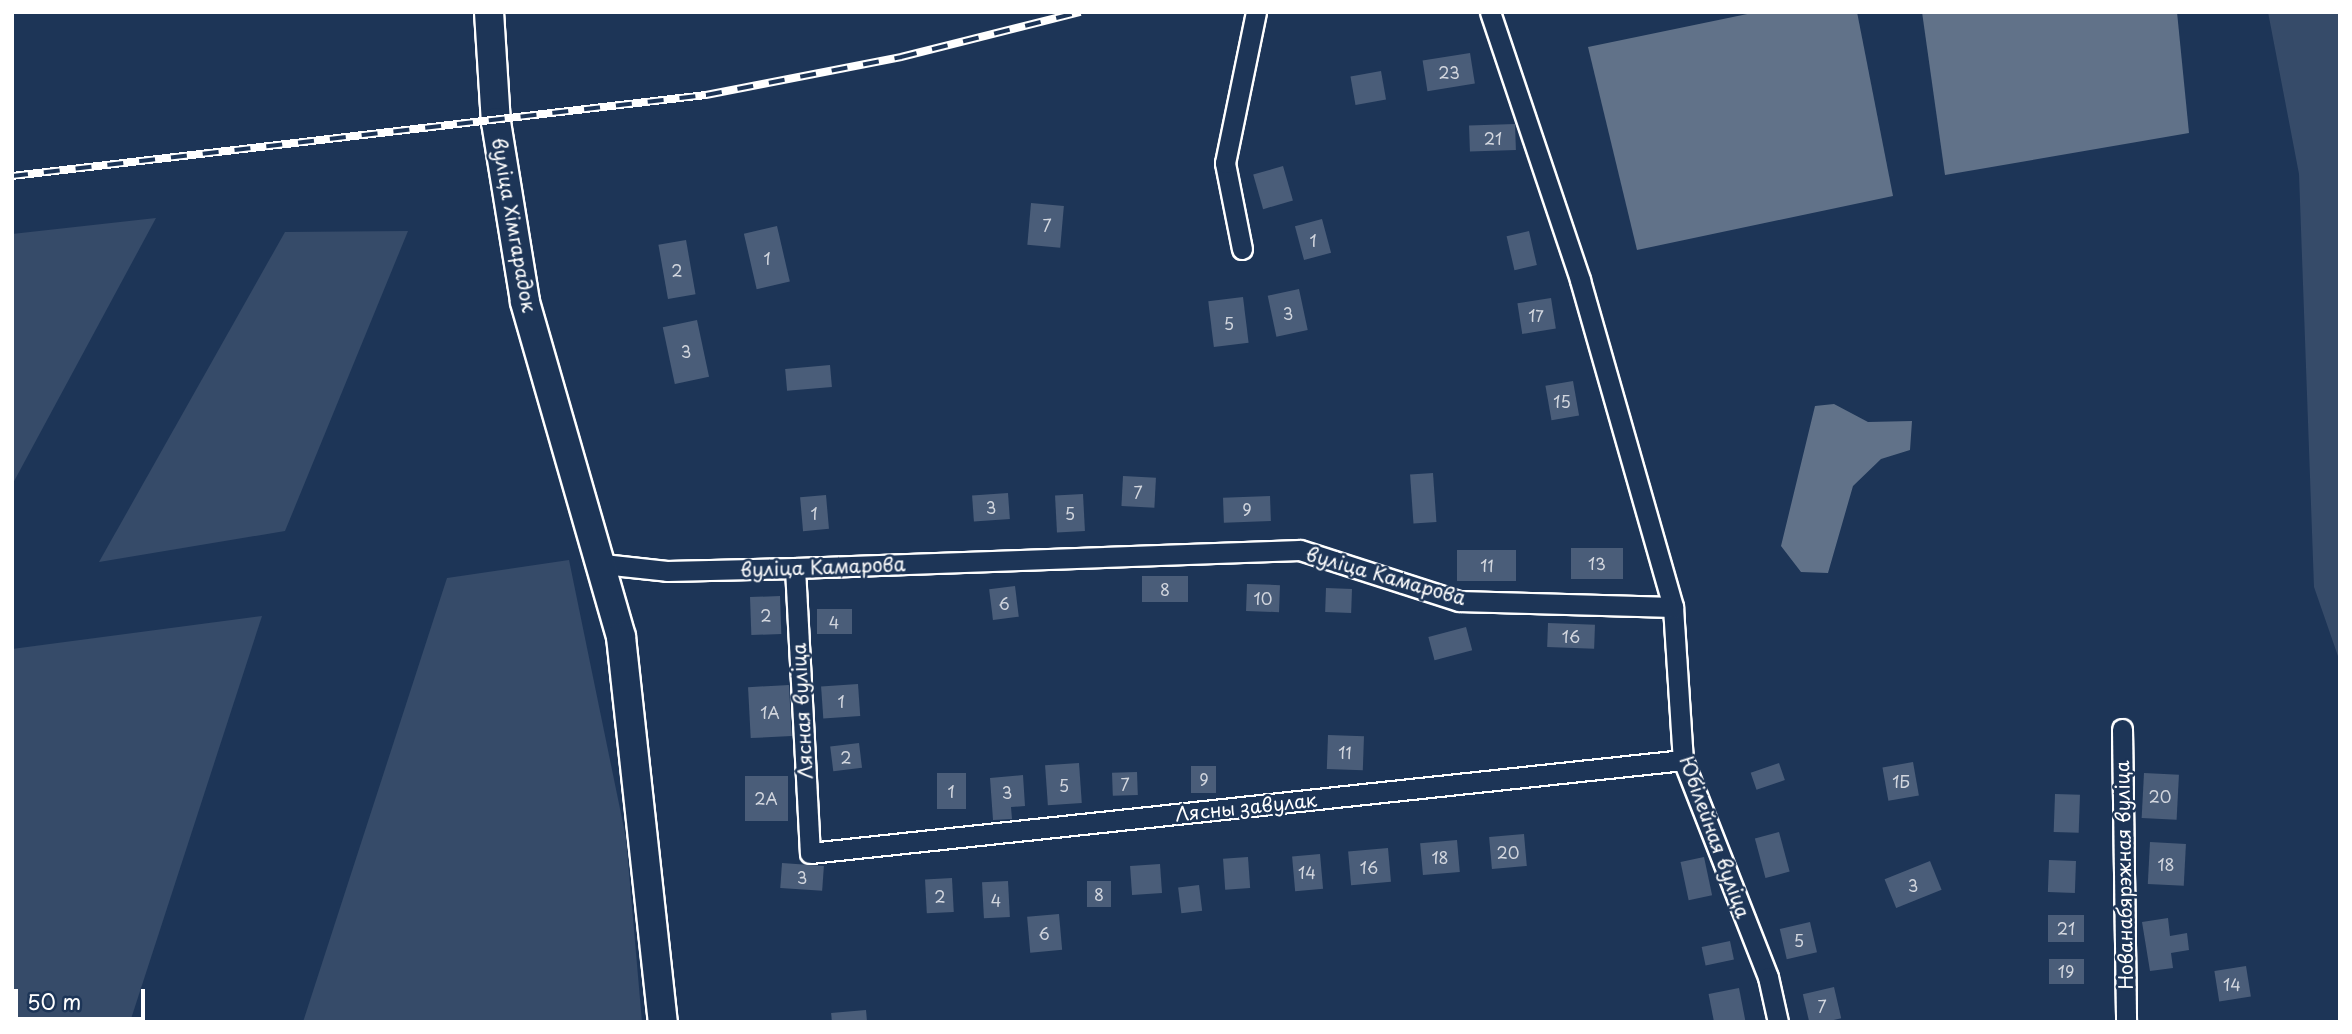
<!DOCTYPE html>
<meta charset="utf-8">
<style>
body{margin:0}
#map{position:relative;width:2352px;height:1034px;overflow:hidden;background:#1d3557;font-family:"Playpen Sans",sans-serif}
div>[style]{position:absolute}
[style*='--x']{left:calc(var(--x)*1px);top:calc(var(--y)*1px);width:calc(var(--w)*1px);rotate:calc(var(--a)*1deg)}
.green>*{inset:0;background:#364b69}
.water>*{inset:0;background:#617289}
.building>*{inset:0;background:#4a5d79;transform-origin:0 0}
.roads{filter:drop-shadow(2px 0 #fff) drop-shadow(-2px 0 #fff) drop-shadow(0 2px #fff) drop-shadow(0 -2px #fff)}
.street>*{height:19px;margin:-9.5px;padding:0 9.5px;transform-origin:9.5px;border-radius:9.5px;background:#1d3557}
.secondary>*{height:28px;margin:-14px;padding:0 14px;transform-origin:14px;border-radius:14px;background:#1d3557}
.rail>*{height:8px;margin-top:-4px;transform-origin:0;background:repeating-linear-gradient(90deg,#1d3557 0 16px,#fff 0 32px);box-sizing:border-box;border-block:2px solid #fff}
span{translate:-50% -50%;white-space:nowrap;text-align:center;line-height:1.15;-webkit-text-stroke:5px #1d3557;paint-order:stroke}
.number-label{font-size:16px;color:#d2d6de}
.number-label span{-webkit-text-stroke-width:0}
.street-label{font-size:19px;color:#fff}
.frame{position:absolute;inset:0;border:14px solid #fff;pointer-events:none}
.scale{position:absolute;left:14px;top:989px;width:131px;height:32px;box-sizing:border-box;border:4px solid #fff;border-top:0;padding-left:9px;font-size:21px;line-height:24px;white-space:nowrap;color:#fff;-webkit-text-stroke:5px #1d3557;paint-order:stroke}
</style>
<div id="map">
<div class="green">
<i style="clip-path:polygon(2268px 12px,2340px 12px,2340px 662px,2314px 587px,2299px 174px)"></i>
<i style="clip-path:polygon(156px 218px,12px 485px,12px 234px)"></i>
<i style="clip-path:polygon(408px 231px,285px 531px,99px 562px,285px 232px)"></i>
<i style="clip-path:polygon(569px 560px,626px 838px,642px 1022px,303px 1022px,447px 578px)"></i>
<i style="clip-path:polygon(262px 616px,130px 1022px,12px 1022px,12px 649px)"></i>
</div>
<div class="water">
<i style="clip-path:polygon(1757px 12px,1857px 12px,1893px 196px,1637px 250px,1588px 47px)"></i>
<i style="clip-path:polygon(1922px 12px,2177px 12px,2189px 133px,1945px 175px)"></i>
<i style="clip-path:polygon(1834px 404px,1868px 422px,1912px 421px,1910px 450px,1881px 459px,1853px 486px,1828px 573px,1801px 572px,1781px 546px,1815px 406px)"></i>
</div>
<div class="building">
<i style="left:1470px;top:53px;width:31px;height:48px;rotate:81deg"></i>
<i style="left:1381px;top:71px;width:29px;height:31px;rotate:80deg"></i>
<i style="left:1515px;top:124px;width:26px;height:46px;rotate:88deg"></i>
<i style="left:1283px;top:166px;width:36px;height:31px;rotate:74deg"></i>
<i style="left:1031px;top:203px;width:33px;height:42px;rotate:5deg"></i>
<i style="left:1322px;top:219px;width:35px;height:28px;rotate:75deg"></i>
<i style="left:777px;top:226px;width:57px;height:34px;rotate:77deg"></i>
<i style="left:1529px;top:231px;width:35px;height:23px;rotate:77deg"></i>
<i style="left:686px;top:240px;width:55px;height:28px;rotate:80deg"></i>
<i style="left:1299px;top:289px;width:42px;height:32px;rotate:78deg"></i>
<i style="left:1243px;top:297px;width:46px;height:35px;rotate:83deg"></i>
<i style="left:1551px;top:298px;width:31px;height:34px;rotate:81deg"></i>
<i style="left:697px;top:320px;width:58px;height:35px;rotate:78deg"></i>
<i style="left:830px;top:365px;width:22px;height:45px;rotate:85deg"></i>
<i style="left:1573px;top:381px;width:35px;height:28px;rotate:80deg"></i>
<i style="left:1433px;top:473px;width:49px;height:23px;rotate:86deg"></i>
<i style="left:1123px;top:476px;width:33px;height:30px;rotate:3deg"></i>
<i style="left:1008px;top:493px;width:26px;height:36px;rotate:86deg"></i>
<i style="left:1083px;top:494px;width:37px;height:28px;rotate:87deg"></i>
<i style="left:826px;top:495px;width:34px;height:26px;rotate:85deg"></i>
<i style="left:1270px;top:496px;width:25px;height:47px;rotate:88deg"></i>
<i style="left:1571px;top:548px;width:52px;height:31px"></i>
<i style="left:1457px;top:550px;width:59px;height:31px"></i>
<i style="left:1188px;top:576px;width:26px;height:46px;rotate:90deg"></i>
<i style="left:1247px;top:584px;width:33px;height:27px;rotate:2deg"></i>
<i style="left:1015px;top:586px;width:31px;height:26px;rotate:83deg"></i>
<i style="left:1326px;top:588px;width:26px;height:24px;rotate:2deg"></i>
<i style="left:780px;top:596px;width:38px;height:30px;rotate:88deg"></i>
<i style="left:817px;top:609px;width:35px;height:25px"></i>
<i style="left:1548px;top:623px;width:47px;height:24px;rotate:2deg"></i>
<i style="left:1466px;top:627px;width:24px;height:39px;rotate:75deg"></i>
<i style="left:858px;top:684px;width:32px;height:37px;rotate:86deg"></i>
<i style="left:789px;top:685px;width:51px;height:41px;rotate:87deg"></i>
<i style="left:1328px;top:735px;width:36px;height:34px;rotate:2deg"></i>
<i style="left:859px;top:743px;width:25px;height:29px;rotate:83deg"></i>
<i style="left:1913px;top:762px;width:34px;height:31px;rotate:80deg"></i>
<i style="left:1079px;top:763px;width:40px;height:34px;rotate:86deg"></i>
<i style="left:1779px;top:763px;width:18px;height:30px;rotate:71deg"></i>
<i style="left:1191px;top:766px;width:25px;height:27px"></i>
<i style="left:1137px;top:772px;width:23px;height:25px;rotate:88deg"></i>
<i style="left:937px;top:773px;width:29px;height:36px"></i>
<i style="left:2144px;top:773px;width:35px;height:45px;rotate:3deg"></i>
<i style="clip-path:polygon(1023px 775px,1025px 806px,1011px 807px,1012px 819px,993px 820px,990px 778px)"></i>
<i style="left:745px;top:776px;width:43px;height:45px"></i>
<i style="left:2055px;top:794px;width:25px;height:38px;rotate:2deg"></i>
<i style="left:1779px;top:832px;width:41px;height:25px;rotate:75deg"></i>
<i style="left:1524px;top:834px;width:32px;height:35px;rotate:85deg"></i>
<i style="left:1457px;top:840px;width:32px;height:37px;rotate:85deg"></i>
<i style="left:2150px;top:842px;width:36px;height:42px;rotate:3deg"></i>
<i style="left:1388px;top:848px;width:34px;height:40px;rotate:85deg"></i>
<i style="left:1320px;top:854px;width:35px;height:28px;rotate:85deg"></i>
<i style="left:1248px;top:857px;width:31px;height:25px;rotate:86deg"></i>
<i style="left:1704px;top:857px;width:39px;height:24px;rotate:78deg"></i>
<i style="left:2049px;top:860px;width:27px;height:32px;rotate:2deg"></i>
<i style="left:1930px;top:861px;width:31px;height:49px;rotate:68deg"></i>
<i style="left:782px;top:863px;width:42px;height:25px;rotate:4deg"></i>
<i style="left:1160px;top:864px;width:29px;height:30px;rotate:86deg"></i>
<i style="left:952px;top:878px;width:34px;height:27px;rotate:87deg"></i>
<i style="left:1008px;top:881px;width:36px;height:26px;rotate:87deg"></i>
<i style="left:1087px;top:881px;width:24px;height:26px"></i>
<i style="left:1199px;top:885px;width:26px;height:21px;rotate:83deg"></i>
<i style="left:1059px;top:914px;width:36px;height:32px;rotate:85deg"></i>
<i style="left:2048px;top:915px;width:36px;height:27px"></i>
<i style="clip-path:polygon(2168px 918px,2170px 936px,2187px 933px,2189px 950px,2171px 953px,2173px 968px,2150px 971px,2142px 922px)"></i>
<i style="left:1810px;top:922px;width:31px;height:31px;rotate:77deg"></i>
<i style="left:1730px;top:941px;width:19px;height:29px;rotate:78deg"></i>
<i style="left:2049px;top:959px;width:35px;height:25px"></i>
<i style="left:2246px;top:966px;width:31px;height:32px;rotate:81deg"></i>
<i style="left:1834px;top:987px;width:32px;height:32px;rotate:77deg"></i>
<i style="left:1739px;top:988px;width:33px;height:31px;rotate:79deg"></i>
<i style="left:866px;top:1010px;width:12px;height:35px;rotate:85deg"></i>
</div>
<div class="roads">
<div class="street">
<i style="--x:1490;--y:12;--w:283;--a:71.4"></i>
<i style="--x:1580;--y:280;--w:340;--a:74.1"></i>
<i style="--x:1673;--y:607;--w:153;--a:86.3"></i>
<i style="--x:1683;--y:760;--w:233;--a:68.6"></i>
<i style="--x:1768;--y:977;--w:46;--a:77.5"></i>
<i style="--x:1242;--y:249;--w:88;--a:-101.2"></i>
<i style="--x:1225;--y:163;--w:154;--a:-78.4"></i>
<i style="--x:603;--y:564;--w:64;--a:6.2"></i>
<i style="--x:667;--y:571;--w:128;--a:-1.3"></i>
<i style="--x:795;--y:568;--w:505;--a:-2.04"></i>
<i style="--x:1300;--y:550;--w:167;--a:17.8"></i>
<i style="--x:1459;--y:601;--w:214;--a:1.6"></i>
<i style="--x:795;--y:568;--w:285;--a:87"></i>
<i style="--x:810;--y:853;--w:878;--a:-6.08"></i>
<i style="--x:2122;--y:729;--w:293;--a:89.2"></i>
</div>
<div class="secondary">
<i style="--x:489;--y:12;--w:110;--a:86.4"></i>
<i style="--x:496;--y:122;--w:182;--a:80.8"></i>
<i style="--x:525;--y:302;--w:348;--a:74"></i>
<i style="--x:621;--y:637;--w:387;--a:83.8"></i>
</div>
</div>
<div class="rail">
<i style="--x:12;--y:176;--w:699;--a:-6.66"></i>
<i style="--x:706;--y:95;--w:199;--a:-11"></i>
<i style="--x:901;--y:57;--w:185;--a:-14.1"></i>
</div>
<div class="number-label">
<span style="left:1449px;top:72px">23</span>
<span style="left:1493px;top:138px">21</span>
<span style="left:1047px;top:225px">7</span>
<span style="left:1313px;top:240px">1</span>
<span style="left:767px;top:258px">1</span>
<span style="left:677px;top:270px">2</span>
<span style="left:1288px;top:313px">3</span>
<span style="left:1536px;top:315px">17</span>
<span style="left:1229px;top:323px">5</span>
<span style="left:686px;top:351px">3</span>
<span style="left:1562px;top:401px">15</span>
<span style="left:1138px;top:492px">7</span>
<span style="left:991px;top:507px">3</span>
<span style="left:1247px;top:509px">9</span>
<span style="left:814px;top:513px">1</span>
<span style="left:1070px;top:513px">5</span>
<span style="left:1597px;top:563px">13</span>
<span style="left:1487px;top:565px">11</span>
<span style="left:1165px;top:589px">8</span>
<span style="left:1263px;top:598px">10</span>
<span style="left:1004px;top:603px">6</span>
<span style="left:766px;top:615px">2</span>
<span style="left:834px;top:622px">4</span>
<span style="left:1571px;top:636px">16</span>
<span style="left:841px;top:701px">1</span>
<span style="left:770px;top:712px">1А</span>
<span style="left:1345px;top:752px">11</span>
<span style="left:846px;top:757px">2</span>
<span style="left:1204px;top:779px">9</span>
<span style="left:1901px;top:781px">1Б</span>
<span style="left:1125px;top:784px">7</span>
<span style="left:1064px;top:785px">5</span>
<span style="left:951px;top:791px">1</span>
<span style="left:1007px;top:792px">3</span>
<span style="left:2160px;top:796px">20</span>
<span style="left:766px;top:798px">2А</span>
<span style="left:1508px;top:852px">20</span>
<span style="left:1440px;top:857px">18</span>
<span style="left:2166px;top:864px">18</span>
<span style="left:1369px;top:867px">16</span>
<span style="left:1307px;top:872px">14</span>
<span style="left:802px;top:877px">3</span>
<span style="left:1913px;top:885px">3</span>
<span style="left:1099px;top:894px">8</span>
<span style="left:940px;top:896px">2</span>
<span style="left:996px;top:900px">4</span>
<span style="left:2066px;top:928px">21</span>
<span style="left:1044px;top:933px">6</span>
<span style="left:1799px;top:940px">5</span>
<span style="left:2066px;top:971px">19</span>
<span style="left:2232px;top:984px">14</span>
<span style="left:1822px;top:1006px">7</span>
</div>
<div class="street-label">
<span style="left:514px;top:225px;rotate:80deg">вуліца Хімгарадок</span>
<span style="left:823px;top:567px;rotate:-2deg">вуліца Камарова</span>
<span style="left:1386px;top:576px;rotate:16deg">вуліца Камарова</span>
<span style="left:802px;top:711px;rotate:-93deg">Лясная вуліца</span>
<span style="left:1246px;top:807px;rotate:-6deg">Лясны завулак</span>
<span style="left:1715px;top:837px;rotate:70deg">Юбілейная вуліца</span>
<span style="left:2124px;top:875px;rotate:-91deg">Нованабярэжная вуліца</span>
</div>
<div class="frame"></div>
<div class="scale">50 m</div>
</div>
